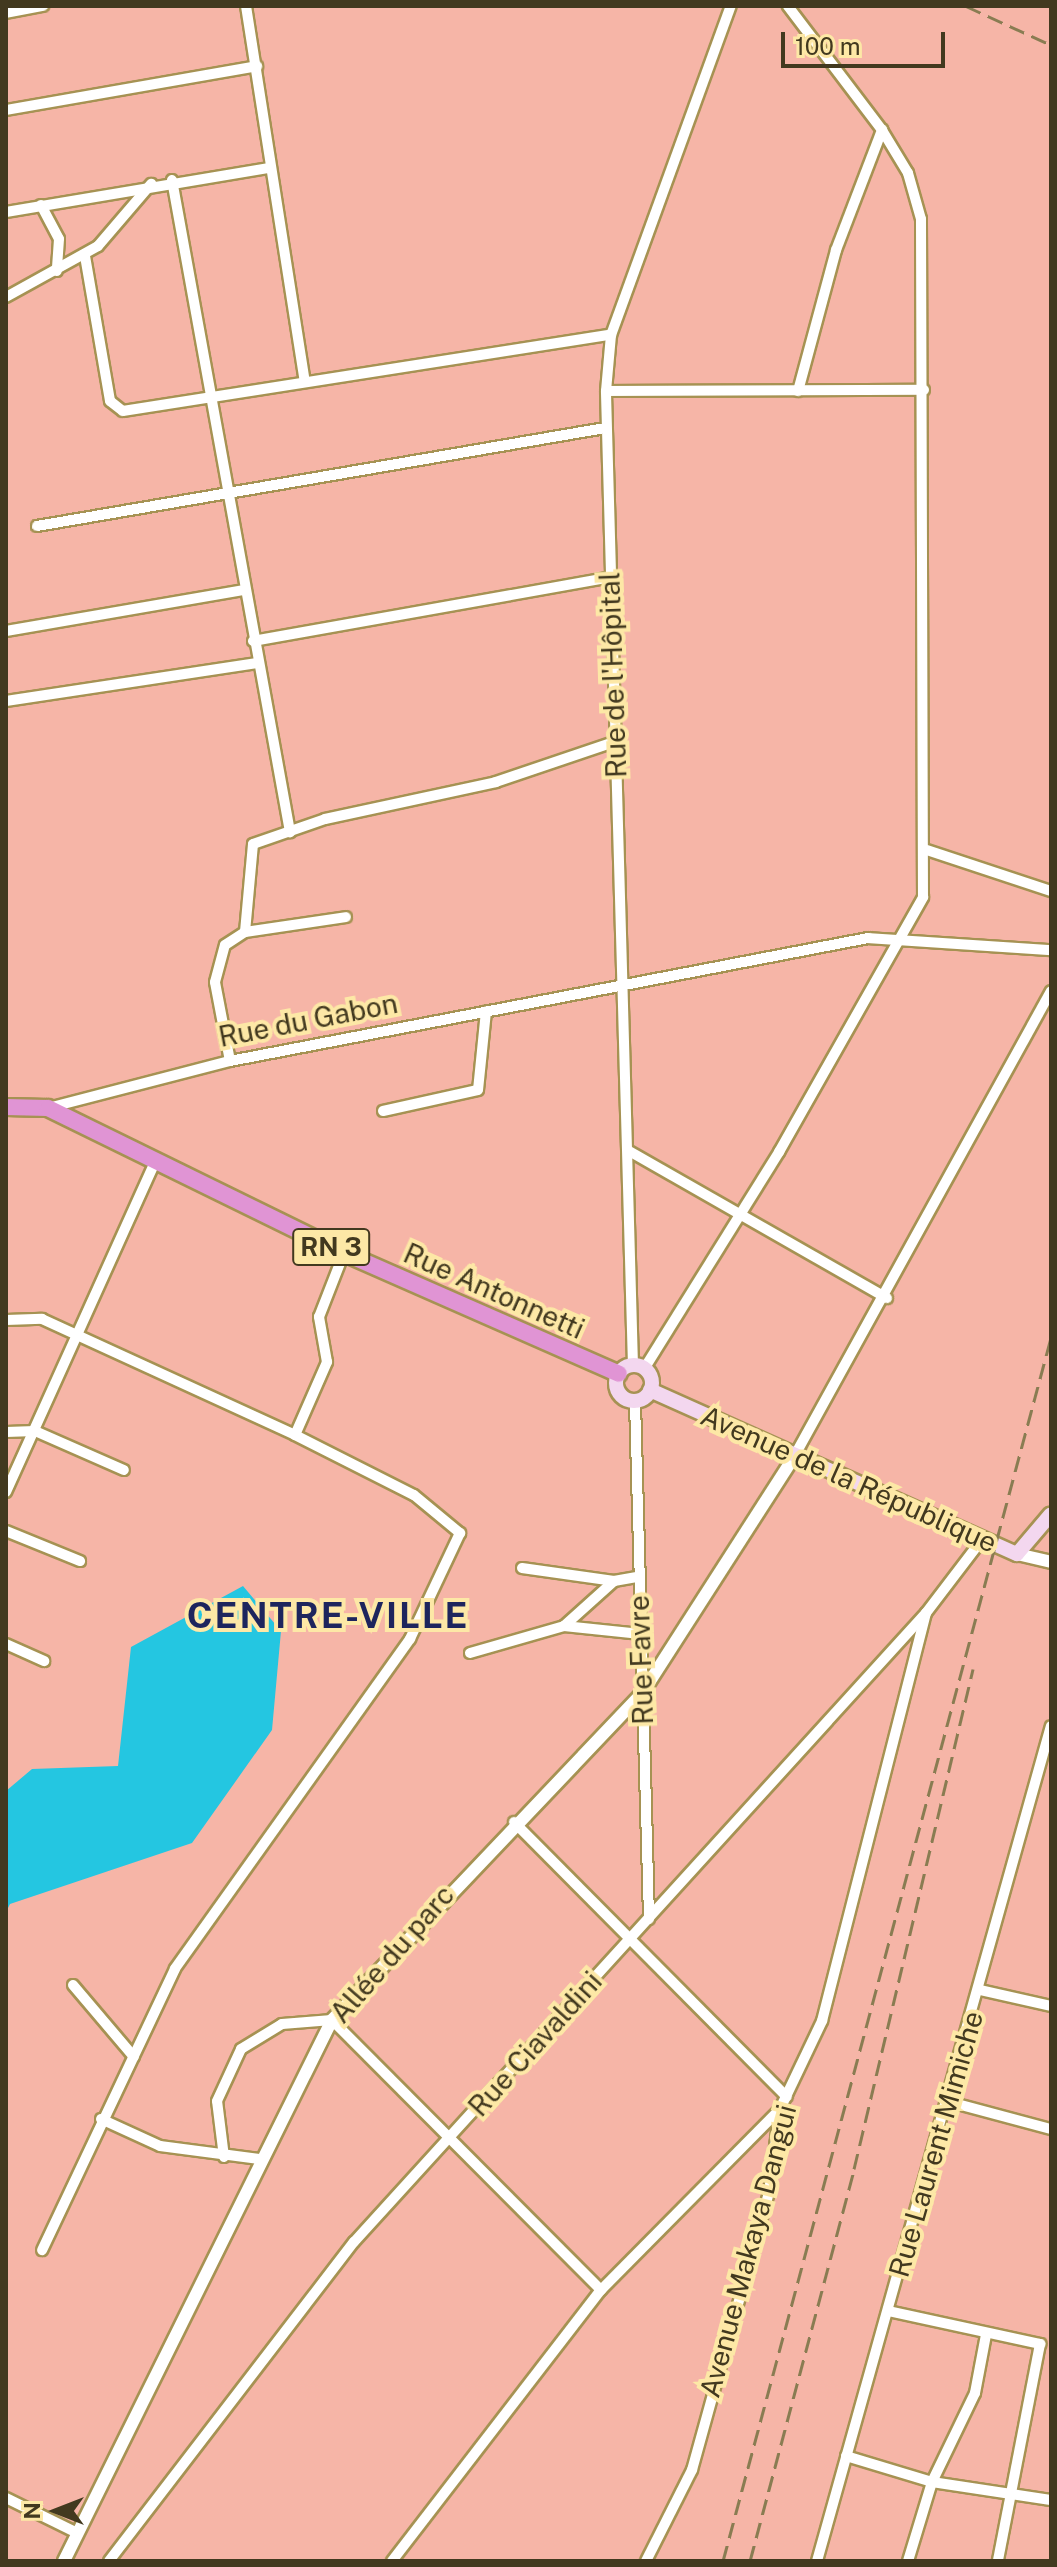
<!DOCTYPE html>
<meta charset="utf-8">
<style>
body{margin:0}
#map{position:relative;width:1057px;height:2567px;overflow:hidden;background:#efdb9a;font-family:"Public Sans",sans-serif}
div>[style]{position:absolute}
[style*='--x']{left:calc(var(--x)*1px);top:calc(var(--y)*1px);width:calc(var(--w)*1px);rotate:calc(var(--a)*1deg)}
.green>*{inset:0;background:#f6b5a7;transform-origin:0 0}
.water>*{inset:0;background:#24c6e1}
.roads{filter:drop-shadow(2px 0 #a69253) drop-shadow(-2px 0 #a69253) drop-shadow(0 2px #a69253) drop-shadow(0 -2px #a69253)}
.minor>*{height:10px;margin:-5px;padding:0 5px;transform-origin:5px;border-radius:5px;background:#fff}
.tertiary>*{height:12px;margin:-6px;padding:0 6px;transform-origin:6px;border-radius:6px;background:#fff}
.secondary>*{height:14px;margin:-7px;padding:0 7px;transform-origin:7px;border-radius:7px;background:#f3d7ef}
.secondary>.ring{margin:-7px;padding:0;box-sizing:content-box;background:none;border:14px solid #f3d7ef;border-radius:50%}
.trunk>*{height:16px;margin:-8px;padding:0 8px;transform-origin:8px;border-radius:8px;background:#e094d4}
.rail>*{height:3px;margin-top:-1.5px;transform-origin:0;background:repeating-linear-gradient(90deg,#897c52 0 16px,transparent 0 24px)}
span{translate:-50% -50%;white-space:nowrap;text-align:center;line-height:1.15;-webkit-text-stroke:8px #fde8a6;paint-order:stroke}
.shield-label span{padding:2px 6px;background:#fde8a6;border:2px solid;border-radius:6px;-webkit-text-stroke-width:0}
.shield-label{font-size:26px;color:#42391f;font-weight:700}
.street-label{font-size:28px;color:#42391f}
.district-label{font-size:36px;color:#1d255d;font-weight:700;letter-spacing:2px}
.frame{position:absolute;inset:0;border:8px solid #42391f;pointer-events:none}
.north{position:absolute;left:16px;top:2471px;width:80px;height:80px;-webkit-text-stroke:6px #fde8a6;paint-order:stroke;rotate:270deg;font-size:22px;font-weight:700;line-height:32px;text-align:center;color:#42391f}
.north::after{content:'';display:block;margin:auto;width:28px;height:36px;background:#42391f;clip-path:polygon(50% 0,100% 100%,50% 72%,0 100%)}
.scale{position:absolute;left:781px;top:32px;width:164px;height:36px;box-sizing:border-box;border:4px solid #42391f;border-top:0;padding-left:10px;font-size:24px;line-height:28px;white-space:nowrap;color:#42391f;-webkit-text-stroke:6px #fde8a6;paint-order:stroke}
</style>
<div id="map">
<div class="green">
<i style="left:6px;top:6px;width:1045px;height:2555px"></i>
</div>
<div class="water">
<i style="clip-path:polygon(243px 1586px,281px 1631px,272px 1730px,192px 1843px,10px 1904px,6px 1912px,6px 1791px,32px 1769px,118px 1766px,131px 1647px)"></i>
</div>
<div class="roads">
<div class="minor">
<i style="--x:246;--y:6;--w:380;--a:81.1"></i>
<i style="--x:6;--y:13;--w:38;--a:-11"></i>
<i style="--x:6;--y:110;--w:255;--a:-9.9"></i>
<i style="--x:172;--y:180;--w:663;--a:79.74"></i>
<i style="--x:41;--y:205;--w:38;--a:62"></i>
<i style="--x:59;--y:239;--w:32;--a:94"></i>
<i style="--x:6;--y:212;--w:267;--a:-9.5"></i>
<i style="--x:85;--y:256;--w:147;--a:80.2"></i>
<i style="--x:110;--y:401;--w:16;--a:38"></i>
<i style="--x:123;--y:411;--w:494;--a:-8.9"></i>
<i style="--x:6;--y:297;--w:105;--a:-29"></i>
<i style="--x:98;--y:246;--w:82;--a:-49.5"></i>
<i style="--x:606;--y:391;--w:318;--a:-0.2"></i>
<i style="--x:798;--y:391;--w:146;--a:-74.9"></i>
<i style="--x:836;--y:250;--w:129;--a:-69"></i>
<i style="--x:37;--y:526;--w:576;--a:-9.79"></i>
<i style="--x:6;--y:631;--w:242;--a:-9.8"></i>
<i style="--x:253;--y:641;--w:361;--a:-10.1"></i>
<i style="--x:6;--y:701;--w:254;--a:-8.6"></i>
<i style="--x:927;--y:850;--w:131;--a:18.3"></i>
<i style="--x:245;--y:932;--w:102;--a:-8.4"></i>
<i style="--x:230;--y:1061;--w:80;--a:-100.8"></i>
<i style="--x:215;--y:982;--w:38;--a:-75"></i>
<i style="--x:225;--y:945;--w:24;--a:-33"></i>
<i style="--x:245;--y:932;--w:88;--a:-84.8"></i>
<i style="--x:253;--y:844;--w:76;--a:-19.1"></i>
<i style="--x:325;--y:819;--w:175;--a:-12.2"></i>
<i style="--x:496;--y:782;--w:125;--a:-18.7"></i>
<i style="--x:48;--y:1108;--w:188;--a:-14.5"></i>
<i style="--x:230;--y:1061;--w:650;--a:-10.91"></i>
<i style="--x:868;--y:938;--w:183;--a:3.8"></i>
<i style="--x:383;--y:1111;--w:97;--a:-12.5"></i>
<i style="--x:478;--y:1090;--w:79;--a:-84.2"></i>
<i style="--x:629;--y:1151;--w:297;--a:29.7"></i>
<i style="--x:6;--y:1320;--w:36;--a:-2"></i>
<i style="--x:42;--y:1319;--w:278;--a:24.6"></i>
<i style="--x:295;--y:1435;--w:133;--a:26.8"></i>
<i style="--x:414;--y:1495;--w:60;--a:39.6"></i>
<i style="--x:460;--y:1533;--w:117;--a:115.3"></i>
<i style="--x:410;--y:1639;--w:405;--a:125.5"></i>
<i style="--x:175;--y:1969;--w:311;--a:115.3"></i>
<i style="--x:633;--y:1366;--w:975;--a:-91.59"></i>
<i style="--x:606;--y:391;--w:56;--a:-84.9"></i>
<i style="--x:611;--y:335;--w:350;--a:-70"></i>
<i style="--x:644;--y:1369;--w:256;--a:-58.1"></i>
<i style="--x:779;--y:1152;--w:293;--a:-60.5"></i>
<i style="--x:923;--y:897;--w:678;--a:-90.17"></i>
<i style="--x:921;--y:219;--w:48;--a:-105.8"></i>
<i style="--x:908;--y:173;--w:50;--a:-121.2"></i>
<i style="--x:882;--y:130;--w:156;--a:-127.2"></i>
<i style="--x:635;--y:1401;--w:518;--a:88.45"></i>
<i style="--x:6;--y:1432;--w:29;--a:-2"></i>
<i style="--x:35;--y:1431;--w:97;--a:23.7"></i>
<i style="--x:295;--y:1435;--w:80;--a:-66.3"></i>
<i style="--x:327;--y:1362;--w:46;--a:-100.1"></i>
<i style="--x:319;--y:1317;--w:69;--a:-68.7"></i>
<i style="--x:795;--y:1455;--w:530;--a:-61.11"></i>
<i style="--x:6;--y:1492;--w:362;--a:-65.7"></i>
<i style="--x:6;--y:1531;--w:80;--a:22.1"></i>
<i style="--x:522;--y:1568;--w:93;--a:8"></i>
<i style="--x:564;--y:1626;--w:67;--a:-42"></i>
<i style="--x:614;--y:1581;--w:23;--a:-10"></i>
<i style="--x:6;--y:1644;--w:42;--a:24.1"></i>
<i style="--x:470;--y:1653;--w:98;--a:-16"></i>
<i style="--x:564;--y:1626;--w:77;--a:5.9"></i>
<i style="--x:514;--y:1822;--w:387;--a:45.2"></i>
<i style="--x:73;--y:1985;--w:94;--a:49.7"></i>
<i style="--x:980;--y:1990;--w:73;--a:12.7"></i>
<i style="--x:950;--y:2102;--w:105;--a:15"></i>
<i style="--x:101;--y:2119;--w:65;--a:24.6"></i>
<i style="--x:160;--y:2146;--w:100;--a:7.5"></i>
<i style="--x:224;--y:2157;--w:56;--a:-97.1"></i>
<i style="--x:217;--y:2101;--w:57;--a:-65.2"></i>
<i style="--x:241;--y:2049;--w:48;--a:-31.4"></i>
<i style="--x:282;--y:2024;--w:50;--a:-4.6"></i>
<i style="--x:332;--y:2020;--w:381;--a:45.1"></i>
<i style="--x:888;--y:2311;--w:156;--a:12.2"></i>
<i style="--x:1040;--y:2344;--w:221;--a:101"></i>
<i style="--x:846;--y:2456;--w:90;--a:16.8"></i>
<i style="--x:932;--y:2482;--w:120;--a:8.6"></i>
<i style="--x:6;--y:2498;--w:79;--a:26.2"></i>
<i style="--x:109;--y:2561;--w:402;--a:-52.5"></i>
<i style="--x:354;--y:2242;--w:850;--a:-47.72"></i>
<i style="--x:926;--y:1613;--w:89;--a:-52.7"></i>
<i style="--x:392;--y:2561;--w:342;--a:-52.4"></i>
<i style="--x:601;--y:2290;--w:255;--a:-45.3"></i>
<i style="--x:646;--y:2561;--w:102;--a:-63.2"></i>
<i style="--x:692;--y:2470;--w:288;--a:-74.5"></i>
<i style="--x:769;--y:2192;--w:84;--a:-82.5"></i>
<i style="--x:780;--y:2109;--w:98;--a:-64.5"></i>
<i style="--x:822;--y:2021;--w:421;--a:-75.7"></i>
<i style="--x:817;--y:2561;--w:867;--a:-74.35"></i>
<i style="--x:908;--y:2561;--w:83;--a:-73.1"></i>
<i style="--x:932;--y:2482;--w:99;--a:-64.2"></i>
<i style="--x:975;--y:2393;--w:59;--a:-79.3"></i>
</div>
<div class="tertiary">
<i style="--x:1017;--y:1554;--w:35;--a:13"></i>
<i style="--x:64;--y:2561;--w:604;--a:-63.65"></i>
<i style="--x:332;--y:2020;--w:452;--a:-46.5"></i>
<i style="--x:643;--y:1692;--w:282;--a:-57.3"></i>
</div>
<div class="secondary">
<i class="ring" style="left:616px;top:1365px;width:22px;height:22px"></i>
<i style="--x:650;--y:1390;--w:402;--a:24.1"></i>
<i style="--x:1017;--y:1554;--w:52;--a:-49.6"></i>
</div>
<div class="trunk">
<i style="--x:6;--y:1107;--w:42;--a:1.4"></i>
<i style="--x:48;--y:1108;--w:330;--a:26.1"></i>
<i style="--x:344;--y:1253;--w:300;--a:23.7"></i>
</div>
</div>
<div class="rail">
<i style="--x:966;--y:6;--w:94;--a:24.6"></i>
<i style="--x:723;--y:2561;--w:1266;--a:-74.99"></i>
<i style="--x:750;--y:2561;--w:406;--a:-75.1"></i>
<i style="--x:854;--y:2169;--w:514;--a:-76.61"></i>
</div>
<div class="shield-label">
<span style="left:331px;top:1247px">RN 3</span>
</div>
<div class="street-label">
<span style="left:613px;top:675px;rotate:-92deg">Rue de l'Hôpital</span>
<span style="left:308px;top:1020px;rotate:-11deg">Rue du Gabon</span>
<span style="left:494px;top:1291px;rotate:24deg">Rue Antonnetti</span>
<span style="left:849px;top:1479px;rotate:24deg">Avenue de la République</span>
<span style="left:641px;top:1660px;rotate:-92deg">Rue Favre</span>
<span style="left:392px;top:1954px;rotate:-49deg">Allée du parc</span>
<span style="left:535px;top:2044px;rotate:-48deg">Rue Ciavaldini</span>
<span style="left:936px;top:2144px;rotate:-74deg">Rue Laurent Mimiche</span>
<span style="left:748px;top:2251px;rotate:-75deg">Avenue Makaya Dangui</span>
</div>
<div class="district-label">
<span style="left:328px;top:1616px">CENTRE-VILLE</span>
</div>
<div class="frame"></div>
<div class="north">N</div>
<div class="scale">100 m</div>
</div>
